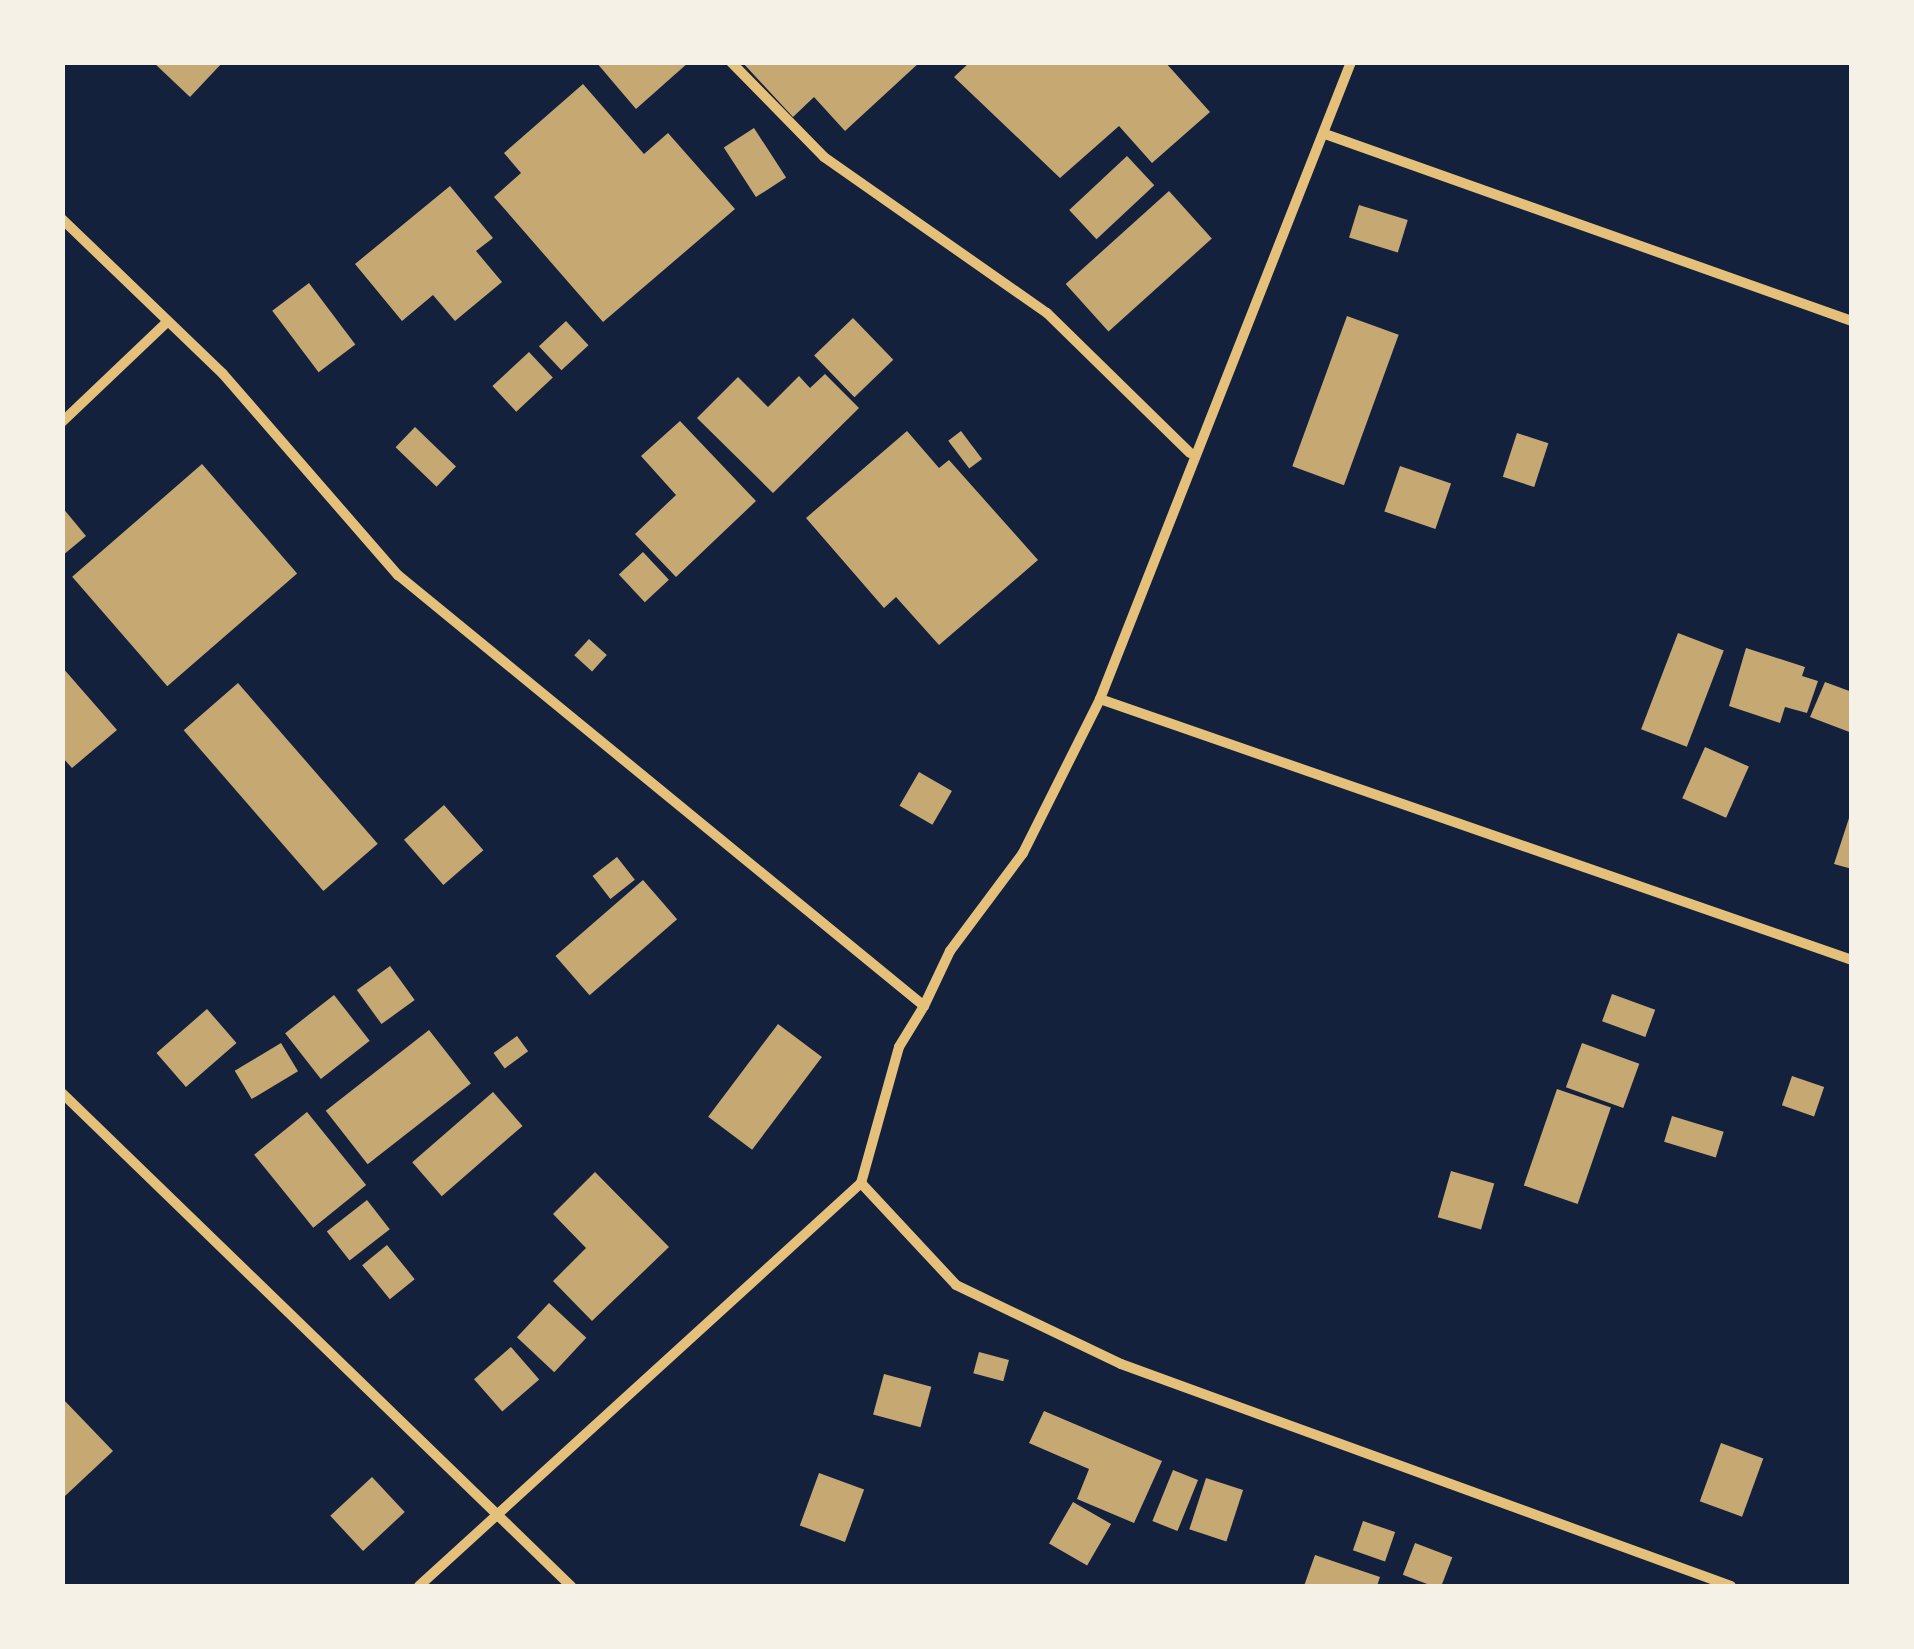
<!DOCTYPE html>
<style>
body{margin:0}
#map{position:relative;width:1914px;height:1649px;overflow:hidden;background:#14213d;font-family:"IBM Plex Serif",serif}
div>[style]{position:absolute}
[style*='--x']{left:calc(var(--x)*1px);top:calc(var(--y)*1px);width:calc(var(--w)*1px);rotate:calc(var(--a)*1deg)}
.building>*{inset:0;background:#c6a872;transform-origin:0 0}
.minor>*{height:10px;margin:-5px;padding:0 5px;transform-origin:5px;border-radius:5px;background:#e5c07b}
span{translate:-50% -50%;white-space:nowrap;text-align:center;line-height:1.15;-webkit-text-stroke:10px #f6f1e7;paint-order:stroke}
.frame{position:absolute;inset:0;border:65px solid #f6f1e7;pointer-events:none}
</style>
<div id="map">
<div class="building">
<i style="clip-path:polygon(153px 62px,223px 62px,190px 97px)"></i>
<i style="clip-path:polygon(596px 62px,689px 62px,636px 109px)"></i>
<i style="clip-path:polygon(742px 62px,920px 62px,845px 131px,814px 97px,793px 117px)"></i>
<i style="clip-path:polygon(970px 62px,1165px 62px,1210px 112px,1152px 163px,1119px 126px,1060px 178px,954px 77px)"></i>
<i style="clip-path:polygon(583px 84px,644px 154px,668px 133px,735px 209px,603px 322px,494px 197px,521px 173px,504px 153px)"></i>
<i style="left:754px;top:128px;width:59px;height:36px;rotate:57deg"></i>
<i style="left:1127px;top:156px;width:40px;height:79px;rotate:47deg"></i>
<i style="clip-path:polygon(450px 186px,493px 238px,476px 251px,502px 282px,455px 321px,433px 295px,402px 321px,355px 264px)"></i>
<i style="left:1169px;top:191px;width:64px;height:139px;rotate:48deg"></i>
<i style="left:1359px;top:205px;width:51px;height:34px;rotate:17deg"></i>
<i style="left:309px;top:283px;width:77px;height:46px;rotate:53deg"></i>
<i style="left:1347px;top:316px;width:55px;height:160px;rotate:20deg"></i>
<i style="left:853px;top:318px;width:58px;height:54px;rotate:46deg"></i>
<i style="left:566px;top:321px;width:33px;height:37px;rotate:47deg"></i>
<i style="left:529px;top:352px;width:35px;height:50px;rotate:47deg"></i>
<i style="clip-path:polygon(825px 374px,859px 408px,773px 493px,697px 418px,738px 377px,768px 407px,799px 376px,810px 388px)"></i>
<i style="clip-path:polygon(680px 421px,756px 501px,676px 577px,635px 534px,676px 495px,641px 456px)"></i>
<i style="left:415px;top:427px;width:57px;height:28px;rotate:44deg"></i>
<i style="clip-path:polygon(907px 431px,939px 468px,949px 460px,1038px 560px,939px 645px,896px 597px,884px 608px,806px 518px)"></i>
<i style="left:961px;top:431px;width:35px;height:16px;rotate:53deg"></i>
<i style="left:1517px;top:433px;width:33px;height:46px;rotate:18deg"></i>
<i style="left:202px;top:464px;width:145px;height:172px;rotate:49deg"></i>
<i style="left:1400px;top:466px;width:54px;height:48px;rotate:19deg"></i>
<i style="clip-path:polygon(62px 507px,86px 536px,62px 556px)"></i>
<i style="left:643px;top:552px;width:38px;height:33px;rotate:47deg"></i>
<i style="left:1678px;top:633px;width:49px;height:103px;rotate:21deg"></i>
<i style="left:589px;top:639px;width:24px;height:22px;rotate:42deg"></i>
<i style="clip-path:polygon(1746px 648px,1805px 667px,1802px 676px,1818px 681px,1807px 713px,1785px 707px,1780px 723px,1729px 706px)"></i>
<i style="clip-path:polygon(62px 667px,117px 730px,72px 768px,62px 757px)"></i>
<i style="clip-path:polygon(1825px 682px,1852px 692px,1852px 733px,1810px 717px)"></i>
<i style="left:238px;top:683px;width:213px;height:72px;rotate:49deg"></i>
<i style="left:1705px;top:747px;width:48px;height:56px;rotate:24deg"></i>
<i style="left:919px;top:772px;width:38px;height:39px;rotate:30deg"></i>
<i style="left:444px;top:805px;width:60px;height:53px;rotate:49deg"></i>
<i style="clip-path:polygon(1851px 812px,1852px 812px,1852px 869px,1834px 864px)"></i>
<i style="left:617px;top:857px;width:29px;height:31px;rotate:52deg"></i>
<i style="left:643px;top:880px;width:52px;height:116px;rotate:49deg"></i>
<i style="left:390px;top:966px;width:42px;height:41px;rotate:54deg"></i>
<i style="left:1612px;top:994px;width:46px;height:29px;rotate:20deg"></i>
<i style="left:334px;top:995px;width:58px;height:62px;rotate:52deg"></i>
<i style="left:207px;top:1009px;width:45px;height:67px;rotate:49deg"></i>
<i style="left:778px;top:1024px;width:55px;height:116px;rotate:37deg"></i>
<i style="left:429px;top:1030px;width:68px;height:131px;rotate:52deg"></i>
<i style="left:517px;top:1036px;width:19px;height:29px;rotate:54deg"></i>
<i style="left:281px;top:1043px;width:33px;height:54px;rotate:59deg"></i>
<i style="left:1582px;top:1043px;width:61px;height:47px;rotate:20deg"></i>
<i style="left:1792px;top:1076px;width:34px;height:31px;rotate:19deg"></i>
<i style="left:1557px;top:1089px;width:57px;height:102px;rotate:19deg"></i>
<i style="left:493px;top:1092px;width:45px;height:107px;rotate:49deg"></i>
<i style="left:307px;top:1112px;width:94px;height:68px;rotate:51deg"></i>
<i style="left:1672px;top:1116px;width:54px;height:27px;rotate:17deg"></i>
<i style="left:1451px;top:1171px;width:45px;height:48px;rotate:16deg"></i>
<i style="clip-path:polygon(595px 1172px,669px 1247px,592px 1321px,553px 1281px,586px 1248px,553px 1214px)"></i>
<i style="left:367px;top:1200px;width:37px;height:51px;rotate:52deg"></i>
<i style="left:387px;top:1245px;width:44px;height:32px;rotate:51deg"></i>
<i style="left:549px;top:1303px;width:51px;height:47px;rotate:43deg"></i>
<i style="left:511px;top:1347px;width:43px;height:49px;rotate:49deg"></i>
<i style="left:979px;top:1352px;width:31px;height:22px;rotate:15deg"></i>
<i style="left:884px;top:1374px;width:49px;height:42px;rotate:15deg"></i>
<i style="clip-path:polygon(62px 1398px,113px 1451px,65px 1496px,62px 1494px)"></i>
<i style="clip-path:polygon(1044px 1411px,1162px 1461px,1134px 1523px,1077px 1499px,1089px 1469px,1029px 1443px)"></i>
<i style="left:1721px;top:1443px;width:45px;height:62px;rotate:20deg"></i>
<i style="left:1173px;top:1470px;width:27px;height:55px;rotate:22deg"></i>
<i style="left:819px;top:1473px;width:48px;height:56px;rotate:20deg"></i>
<i style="left:372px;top:1477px;width:48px;height:57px;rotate:47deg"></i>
<i style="left:1206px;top:1478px;width:39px;height:54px;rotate:18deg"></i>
<i style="left:1073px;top:1502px;width:44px;height:48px;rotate:30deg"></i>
<i style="left:1363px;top:1521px;width:34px;height:31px;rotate:19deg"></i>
<i style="left:1415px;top:1543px;width:40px;height:34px;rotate:21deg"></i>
<i style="clip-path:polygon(1315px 1555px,1380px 1577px,1377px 1586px,1304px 1586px)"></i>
</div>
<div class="minor">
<i style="--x:731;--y:62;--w:133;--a:45.6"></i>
<i style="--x:824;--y:157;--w:272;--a:35"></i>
<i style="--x:1047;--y:313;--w:200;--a:44.4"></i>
<i style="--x:1325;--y:134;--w:559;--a:19.54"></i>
<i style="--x:62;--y:219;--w:223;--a:43.9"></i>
<i style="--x:223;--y:374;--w:267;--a:49"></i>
<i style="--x:398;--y:575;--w:680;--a:39.33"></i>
<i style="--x:924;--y:1006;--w:48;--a:121.4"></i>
<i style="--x:899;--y:1047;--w:141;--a:105.6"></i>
<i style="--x:861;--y:1183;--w:139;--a:47"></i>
<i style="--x:956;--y:1285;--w:183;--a:25.6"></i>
<i style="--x:1121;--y:1364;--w:649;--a:20"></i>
<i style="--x:62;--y:422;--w:146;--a:-43.6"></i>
<i style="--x:1100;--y:699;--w:796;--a:19.14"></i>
<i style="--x:924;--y:1006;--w:61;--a:-64.7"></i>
<i style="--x:950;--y:951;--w:122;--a:-53.3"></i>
<i style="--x:1023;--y:853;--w:172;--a:-63.4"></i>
<i style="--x:1100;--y:699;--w:685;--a:-68.49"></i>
<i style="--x:62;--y:1093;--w:709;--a:44.09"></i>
<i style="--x:419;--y:1586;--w:598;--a:-42.36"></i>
</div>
<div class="frame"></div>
</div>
